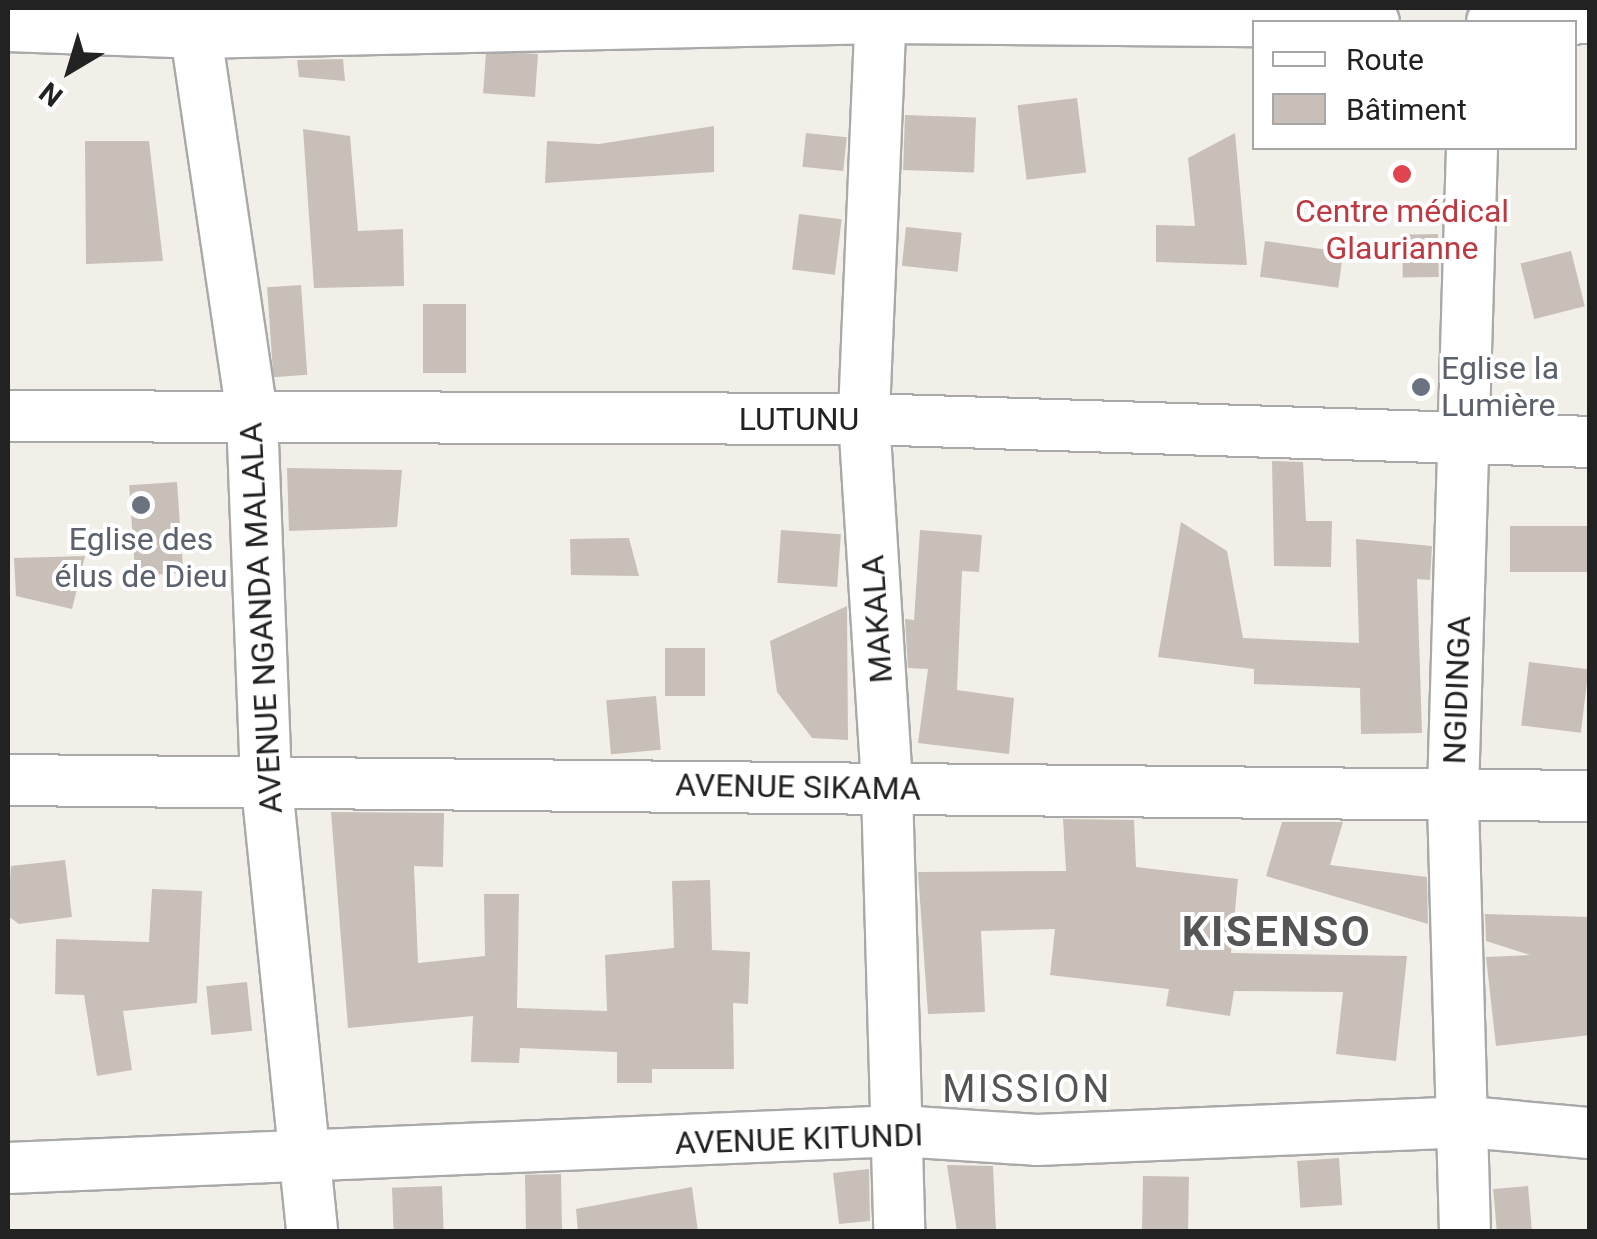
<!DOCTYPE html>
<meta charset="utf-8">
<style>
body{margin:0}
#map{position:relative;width:1597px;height:1239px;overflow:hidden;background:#f2efe9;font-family:Roboto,sans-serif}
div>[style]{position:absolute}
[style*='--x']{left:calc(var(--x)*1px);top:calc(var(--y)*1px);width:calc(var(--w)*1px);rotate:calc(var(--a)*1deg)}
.building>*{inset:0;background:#c7bfb8;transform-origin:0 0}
.roads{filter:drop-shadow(2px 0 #a9a9a9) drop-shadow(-2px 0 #a9a9a9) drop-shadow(0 2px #a9a9a9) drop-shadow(0 -2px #a9a9a9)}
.minor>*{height:50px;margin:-25px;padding:0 25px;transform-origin:25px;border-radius:25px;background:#fff}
.dots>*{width:28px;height:28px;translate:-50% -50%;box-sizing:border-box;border:5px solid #fff;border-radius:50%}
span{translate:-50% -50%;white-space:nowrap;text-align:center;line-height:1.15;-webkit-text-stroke:8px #fff;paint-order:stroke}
.health-label{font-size:32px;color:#be3a42}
.worship-label{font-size:32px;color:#5b616d}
.left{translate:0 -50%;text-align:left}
.street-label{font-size:32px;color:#222}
.quarter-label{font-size:38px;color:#555;letter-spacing:2.5px}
.district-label{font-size:42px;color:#555;font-weight:700;letter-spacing:2.5px}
.frame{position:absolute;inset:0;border:10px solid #222;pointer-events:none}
.legend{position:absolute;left:1252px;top:20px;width:325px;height:130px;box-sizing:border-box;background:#fff;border:2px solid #a7a7a7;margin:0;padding:12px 18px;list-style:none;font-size:30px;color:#222}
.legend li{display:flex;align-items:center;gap:20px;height:50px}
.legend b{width:50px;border:2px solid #a7a7a7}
.north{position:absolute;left:20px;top:20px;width:100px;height:100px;-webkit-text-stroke:8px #fff;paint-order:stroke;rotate:218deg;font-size:28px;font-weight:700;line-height:40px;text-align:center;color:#222}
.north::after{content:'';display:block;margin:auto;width:35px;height:45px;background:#222;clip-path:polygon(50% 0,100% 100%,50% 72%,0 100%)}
</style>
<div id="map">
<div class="building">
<i style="left:538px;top:54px;width:43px;height:52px;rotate:94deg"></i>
<i style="clip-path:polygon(343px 59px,345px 81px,299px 77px,297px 60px)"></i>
<i style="left:1077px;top:98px;width:75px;height:60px;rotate:83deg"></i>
<i style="left:905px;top:115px;width:71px;height:55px;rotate:2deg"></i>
<i style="clip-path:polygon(714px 126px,714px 172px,545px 183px,547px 141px,599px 144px)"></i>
<i style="clip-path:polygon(303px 129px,350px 136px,358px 231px,403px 229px,404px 286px,314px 288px)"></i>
<i style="left:806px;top:133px;width:41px;height:34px;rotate:6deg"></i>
<i style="clip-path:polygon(1235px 133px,1247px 265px,1156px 262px,1156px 225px,1195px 226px,1188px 158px)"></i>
<i style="clip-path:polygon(85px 141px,149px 141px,163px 261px,86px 264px)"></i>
<i style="left:799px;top:214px;width:43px;height:56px;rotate:7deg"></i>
<i style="left:906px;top:227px;width:56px;height:39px;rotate:6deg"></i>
<i style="left:1438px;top:234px;width:43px;height:36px;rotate:89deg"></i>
<i style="left:1265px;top:241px;width:79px;height:36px;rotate:8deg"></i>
<i style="left:1571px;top:251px;width:57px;height:52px;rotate:76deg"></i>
<i style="left:301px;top:285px;width:90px;height:34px;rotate:86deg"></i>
<i style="left:423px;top:304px;width:43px;height:69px"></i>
<i style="clip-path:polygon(1272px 461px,1303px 462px,1306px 521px,1332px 521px,1331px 567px,1274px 566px)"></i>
<i style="clip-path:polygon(287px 468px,402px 470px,397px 527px,289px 531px)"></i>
<i style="left:177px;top:482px;width:91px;height:48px;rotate:86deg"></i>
<i style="clip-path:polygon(1181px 522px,1227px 551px,1243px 638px,1359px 643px,1356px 539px,1432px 546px,1430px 580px,1417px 579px,1422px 733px,1361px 734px,1360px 688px,1254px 684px,1254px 669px,1158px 657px)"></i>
<i style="left:1590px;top:526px;width:46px;height:80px;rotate:90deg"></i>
<i style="left:781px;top:530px;width:60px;height:53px;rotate:4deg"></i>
<i style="clip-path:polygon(920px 530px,982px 535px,979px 572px,962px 571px,957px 690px,1014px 698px,1009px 754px,918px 743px,928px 669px,908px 668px,905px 619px,914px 620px)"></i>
<i style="clip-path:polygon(629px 538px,639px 576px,571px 575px,570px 539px)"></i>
<i style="clip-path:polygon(85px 556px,72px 609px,16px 596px,14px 558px)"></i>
<i style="clip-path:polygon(847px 606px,848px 740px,812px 738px,777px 692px,770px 641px)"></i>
<i style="left:665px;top:648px;width:40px;height:48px"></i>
<i style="left:1529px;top:662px;width:60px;height:64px;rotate:7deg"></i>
<i style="left:656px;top:696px;width:54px;height:50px;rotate:85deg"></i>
<i style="clip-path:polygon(331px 812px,444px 813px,443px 867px,414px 866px,418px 963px,485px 956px,484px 894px,519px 894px,517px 1008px,607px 1011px,605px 955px,674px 948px,672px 881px,710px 880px,712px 950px,750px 952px,748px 1004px,733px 1003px,734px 1069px,652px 1069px,652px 1083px,617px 1083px,617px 1052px,520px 1048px,519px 1063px,471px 1062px,473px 1016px,348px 1028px)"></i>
<i style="clip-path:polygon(1063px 819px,1134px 820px,1136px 867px,1238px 879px,1231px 953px,1407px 956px,1396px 1061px,1336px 1054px,1343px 992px,1234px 991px,1230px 1016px,1166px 1006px,1169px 989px,1050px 975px,1055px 929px,981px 931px,985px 1012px,928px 1014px,918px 872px,1066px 871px)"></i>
<i style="clip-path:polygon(1282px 822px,1343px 822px,1330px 865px,1427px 877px,1428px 924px,1266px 876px)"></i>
<i style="clip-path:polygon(65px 860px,72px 917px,19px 924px,8px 916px,11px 866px)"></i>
<i style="clip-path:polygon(152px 889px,202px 891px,197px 1003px,123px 1011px,132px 1070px,97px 1076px,84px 995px,55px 994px,56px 939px,149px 942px)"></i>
<i style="clip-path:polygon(1485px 914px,1590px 917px,1590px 1035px,1496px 1046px,1486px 957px,1530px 955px,1486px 941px)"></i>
<i style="left:247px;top:982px;width:49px;height:41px;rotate:84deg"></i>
<i style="left:1339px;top:1158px;width:47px;height:42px;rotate:86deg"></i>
<i style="clip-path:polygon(947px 1165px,993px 1166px,996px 1232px,957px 1232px)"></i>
<i style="clip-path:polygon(869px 1169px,870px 1221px,839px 1224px,833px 1173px)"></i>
<i style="left:561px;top:1174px;width:58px;height:36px;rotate:89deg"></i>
<i style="left:1143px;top:1176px;width:46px;height:56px;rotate:1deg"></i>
<i style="left:442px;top:1186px;width:46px;height:50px;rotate:88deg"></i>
<i style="left:1528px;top:1186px;width:46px;height:35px;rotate:85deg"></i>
<i style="clip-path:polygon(692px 1187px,698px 1232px,578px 1232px,576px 1209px)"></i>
</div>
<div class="roads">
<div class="minor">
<i style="--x:192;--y:8;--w:412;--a:81.6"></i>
<i style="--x:252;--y:416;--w:361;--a:87.8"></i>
<i style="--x:266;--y:777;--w:457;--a:84.2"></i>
<i style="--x:881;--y:8;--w:411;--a:92.4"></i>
<i style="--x:864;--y:419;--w:371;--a:86.4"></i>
<i style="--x:887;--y:789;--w:443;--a:88.4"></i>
<i style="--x:1492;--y:22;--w:98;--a:-2.3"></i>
<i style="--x:8;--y:26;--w:187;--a:2.1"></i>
<i style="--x:195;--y:33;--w:687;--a:-1.25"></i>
<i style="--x:882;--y:18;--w:492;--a:0.5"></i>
<i style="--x:8;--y:416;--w:856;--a:0.2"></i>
<i style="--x:864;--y:419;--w:726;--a:1.81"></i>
<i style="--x:8;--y:780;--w:1582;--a:0.58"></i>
<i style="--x:8;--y:1168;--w:892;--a:-2.38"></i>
<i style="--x:899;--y:1131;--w:138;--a:3.7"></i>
<i style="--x:1037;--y:1140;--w:431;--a:-2.4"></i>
<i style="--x:1468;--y:1122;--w:122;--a:5.2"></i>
<i style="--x:1465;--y:1232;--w:440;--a:-91.6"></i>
<i style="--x:1453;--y:792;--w:644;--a:-88.31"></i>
</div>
</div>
<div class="dots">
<i style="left:1402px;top:174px;background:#e0444e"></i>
<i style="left:1421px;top:387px;background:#6b7280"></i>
<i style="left:141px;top:505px;background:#6b7280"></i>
</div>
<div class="health-label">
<span style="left:1402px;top:230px">Centre médical<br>Glaurianne</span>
</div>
<div class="worship-label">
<span class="left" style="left:1441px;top:387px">Eglise la<br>Lumière</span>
<span style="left:141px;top:558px">Eglise des<br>élus de Dieu</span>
</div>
<div class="street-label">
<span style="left:799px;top:419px">LUTUNU</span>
<span style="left:261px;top:618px;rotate:-93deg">AVENUE NGANDA MALALA</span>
<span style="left:877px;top:619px;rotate:-94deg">MAKALA</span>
<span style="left:1457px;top:690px;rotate:-88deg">NGIDINGA</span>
<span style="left:798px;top:787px;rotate:1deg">AVENUE SIKAMA</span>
<span style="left:799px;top:1139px;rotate:-2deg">AVENUE KITUNDI</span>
</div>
<div class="quarter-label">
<span style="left:1027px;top:1090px">MISSION</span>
</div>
<div class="district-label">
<span style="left:1277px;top:932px">KISENSO</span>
</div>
<div class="frame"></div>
<ul class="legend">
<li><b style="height:12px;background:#fff"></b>Route</li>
<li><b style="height:28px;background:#c7bfb8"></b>Bâtiment</li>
</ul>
<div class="north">N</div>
</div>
